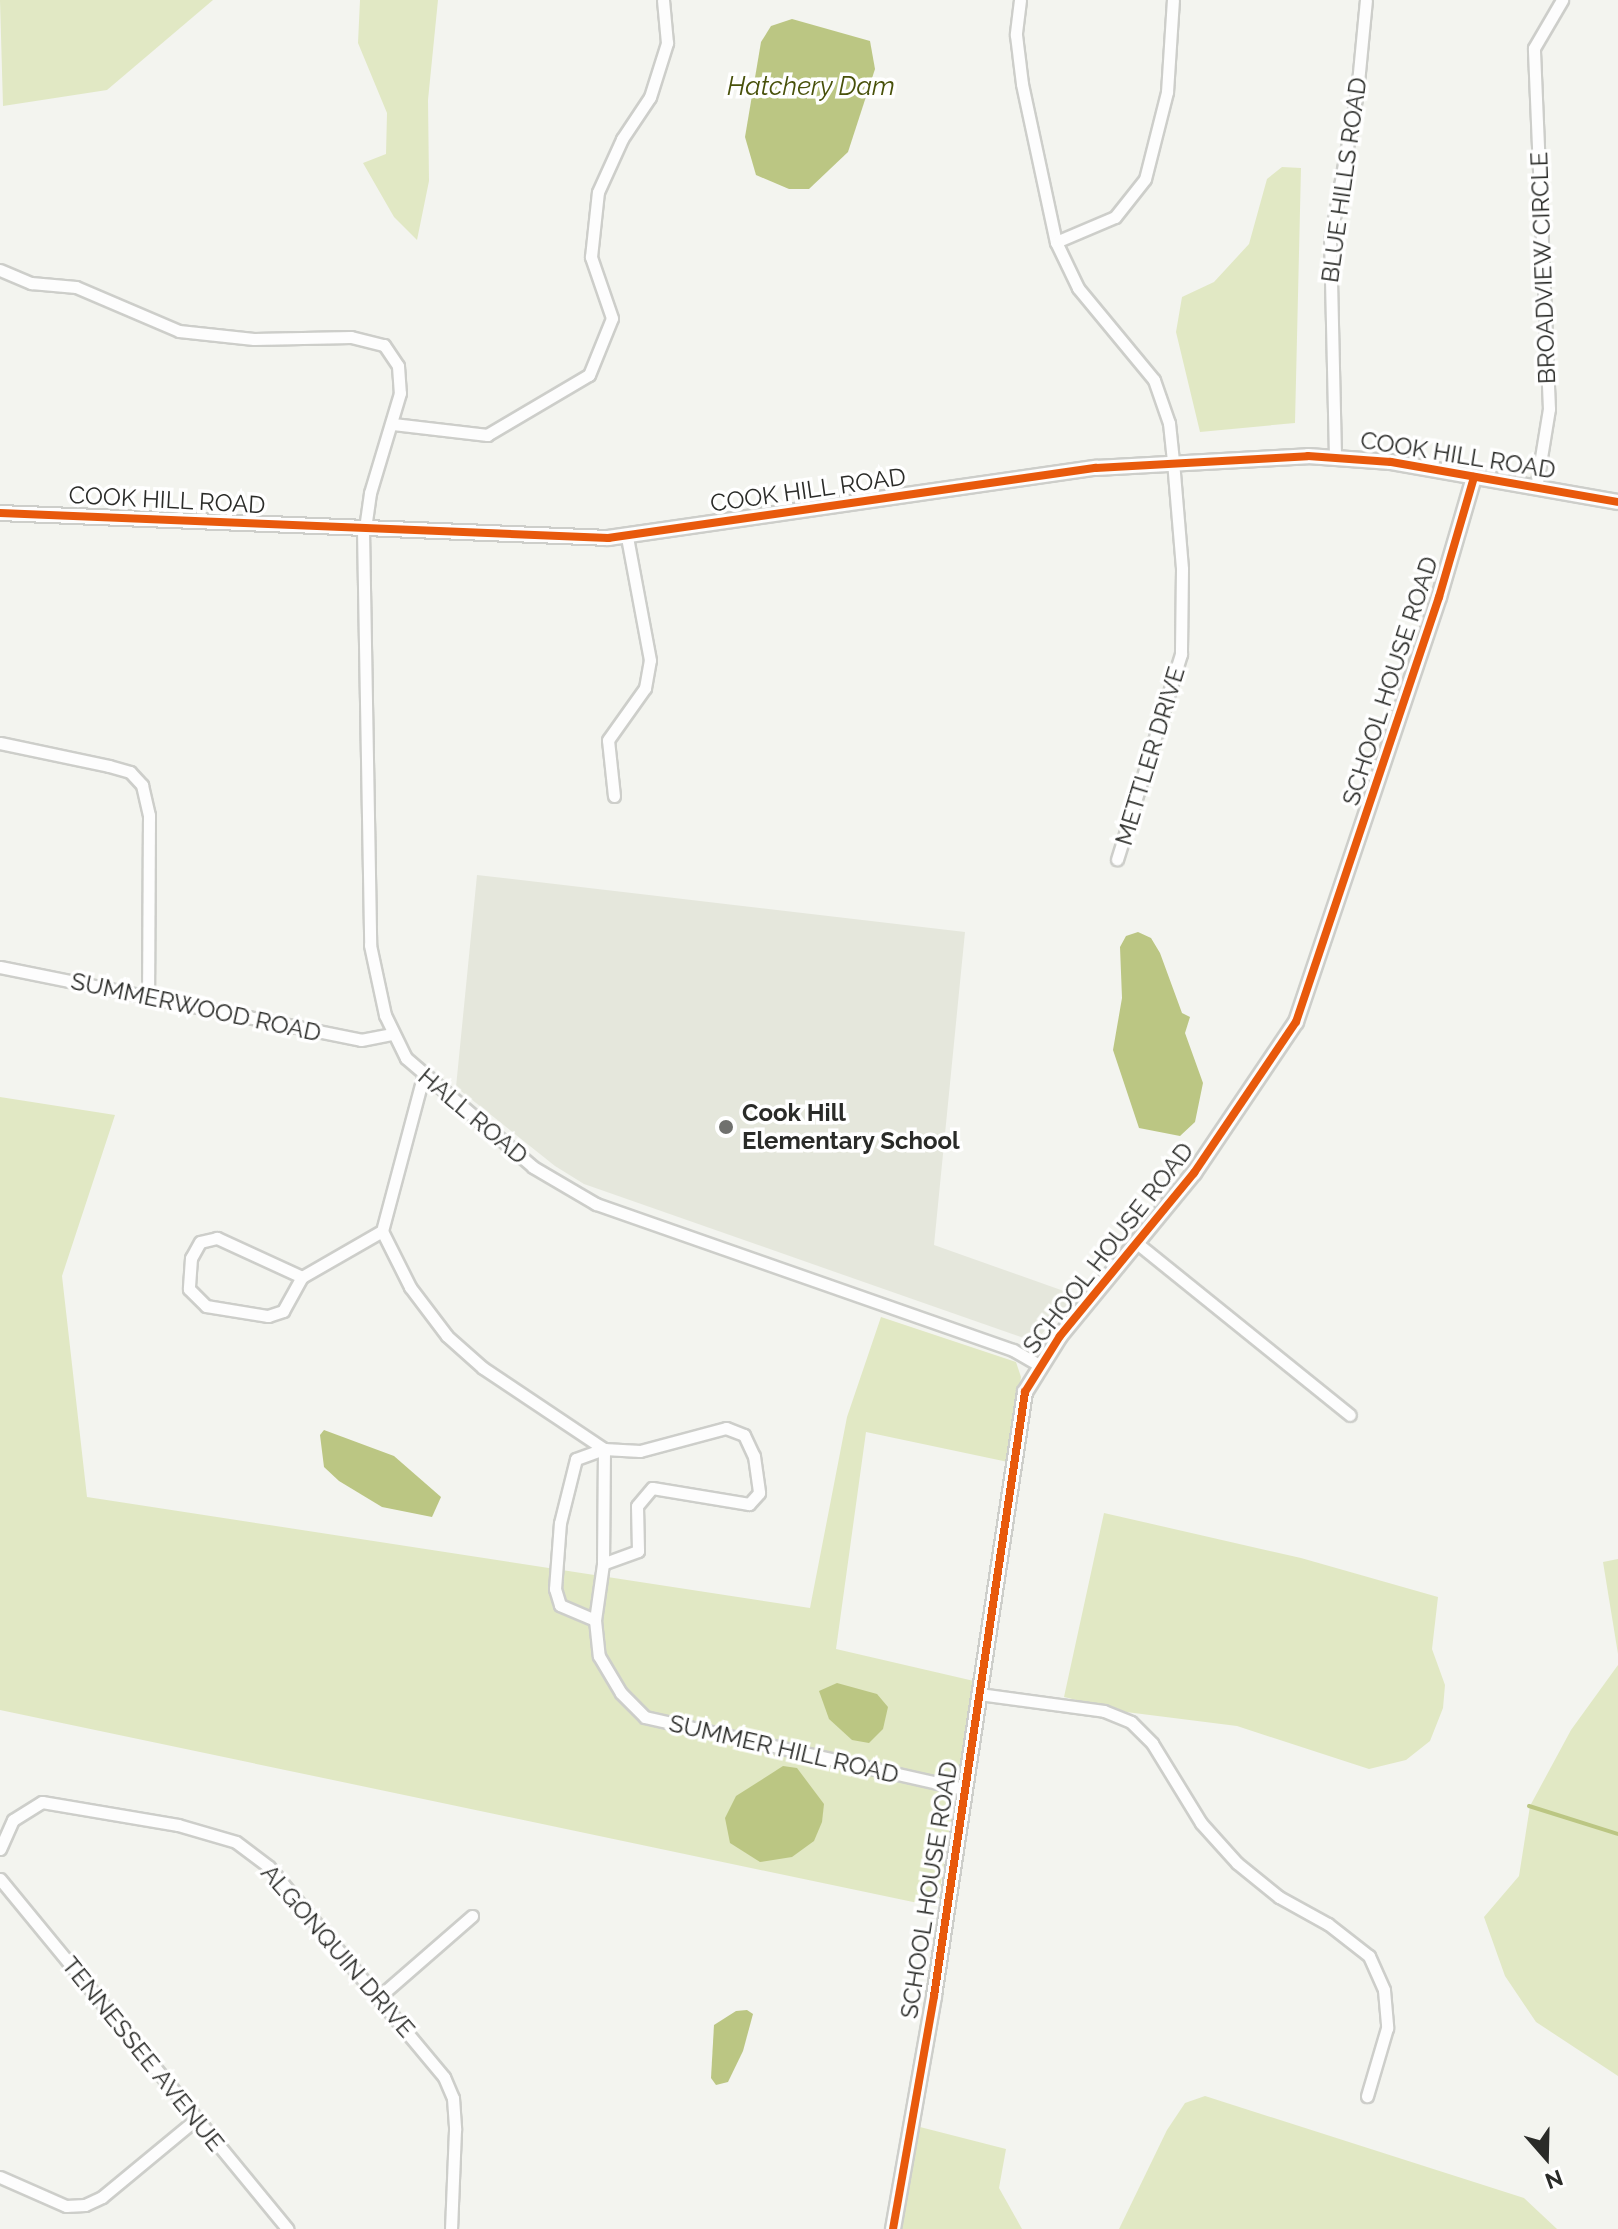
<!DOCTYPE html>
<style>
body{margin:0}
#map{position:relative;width:1618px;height:2229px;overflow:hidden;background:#f3f4ef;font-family:Raleway,sans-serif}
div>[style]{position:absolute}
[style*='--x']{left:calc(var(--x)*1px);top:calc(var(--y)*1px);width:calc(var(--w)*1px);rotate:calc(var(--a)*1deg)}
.built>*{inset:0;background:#e5e7dc}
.green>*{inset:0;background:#e1e8c4}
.water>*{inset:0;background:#bbc683}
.stream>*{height:4px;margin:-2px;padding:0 2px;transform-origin:2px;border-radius:2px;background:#bbc683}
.roads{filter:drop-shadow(2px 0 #cdceca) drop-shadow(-2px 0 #cdceca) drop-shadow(0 2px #cdceca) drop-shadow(0 -2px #cdceca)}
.minor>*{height:11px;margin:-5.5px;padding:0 5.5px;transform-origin:5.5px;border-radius:5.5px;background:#fdfdfd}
.tertiary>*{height:14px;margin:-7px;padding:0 7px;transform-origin:7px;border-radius:7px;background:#fdfdfd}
.cycleway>*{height:8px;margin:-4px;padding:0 4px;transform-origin:4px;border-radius:4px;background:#e8590c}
.dots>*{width:22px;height:22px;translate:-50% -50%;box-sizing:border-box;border:4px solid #fff;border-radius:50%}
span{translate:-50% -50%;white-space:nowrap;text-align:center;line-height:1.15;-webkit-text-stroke:7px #fff;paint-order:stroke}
.street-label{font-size:24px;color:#2a2b28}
.poi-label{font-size:24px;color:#2a2b28;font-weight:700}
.left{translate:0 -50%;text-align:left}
.water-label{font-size:26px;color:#48510a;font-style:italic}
.north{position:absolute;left:1506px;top:2117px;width:80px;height:80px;-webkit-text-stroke:6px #fff;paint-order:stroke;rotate:160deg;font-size:22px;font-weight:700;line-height:32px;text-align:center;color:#2a2b28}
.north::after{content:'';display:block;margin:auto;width:28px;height:36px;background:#2a2b28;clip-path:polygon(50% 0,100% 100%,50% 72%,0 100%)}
</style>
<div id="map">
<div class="built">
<i style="clip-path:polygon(477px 875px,965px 932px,934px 1245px,1075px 1295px,1035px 1342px,584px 1184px,555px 1166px,456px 1087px)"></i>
</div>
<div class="green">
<i style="clip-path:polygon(0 0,213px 0,107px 90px,3px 106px)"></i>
<i style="clip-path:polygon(360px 0,438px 0,428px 100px,429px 181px,417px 240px,394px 217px,363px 163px,386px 154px,387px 113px,358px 43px)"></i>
<i style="clip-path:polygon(1282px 167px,1301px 168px,1295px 423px,1200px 432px,1176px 332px,1182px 297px,1214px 282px,1249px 244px,1267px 179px)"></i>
<i style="clip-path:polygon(0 1097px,115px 1115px,62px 1276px,87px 1497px,810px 1608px,847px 1417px,881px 1317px,1016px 1362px,1021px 1377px,1008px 1462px,866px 1432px,836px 1649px,974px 1681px,937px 1907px,0 1710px)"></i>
<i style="clip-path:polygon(1104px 1513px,1301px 1558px,1438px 1597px,1432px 1649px,1445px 1685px,1443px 1708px,1430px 1741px,1406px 1760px,1369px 1769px,1237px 1726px,1126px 1712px,1064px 1697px)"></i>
<i style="clip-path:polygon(1618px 1559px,1618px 1654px,1603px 1562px)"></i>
<i style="clip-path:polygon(1618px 1665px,1618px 2076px,1536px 2022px,1505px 1976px,1484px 1917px,1519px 1876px,1530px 1806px,1571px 1730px)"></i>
<i style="clip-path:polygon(1205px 2096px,1524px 2198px,1557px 2229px,1119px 2229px,1167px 2130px,1185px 2103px)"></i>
<i style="clip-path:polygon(920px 2127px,1006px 2149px,999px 2188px,1022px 2229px,901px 2229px)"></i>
</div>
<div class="water">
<i style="clip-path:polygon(792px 19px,870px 41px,875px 69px,848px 152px,809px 189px,789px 189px,756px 175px,745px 137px,761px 42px,771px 26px)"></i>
<i style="clip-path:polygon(1138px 932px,1151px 938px,1160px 953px,1182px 1013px,1190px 1017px,1185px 1033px,1203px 1083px,1195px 1122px,1180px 1136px,1139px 1128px,1113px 1050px,1122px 998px,1120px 947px,1126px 936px)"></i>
<i style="clip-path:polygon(324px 1430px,394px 1456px,441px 1497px,432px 1517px,382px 1507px,339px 1481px,324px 1467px,320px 1435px)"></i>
<i style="clip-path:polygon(837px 1683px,877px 1694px,888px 1707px,883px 1729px,869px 1743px,852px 1740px,829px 1719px,819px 1691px)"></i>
<i style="clip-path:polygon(783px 1766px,797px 1768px,824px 1804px,822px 1822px,814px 1841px,792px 1857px,760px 1862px,730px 1843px,725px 1818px,736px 1796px)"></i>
<i style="clip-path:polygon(747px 2010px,753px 2014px,743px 2051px,728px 2082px,716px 2085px,711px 2078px,714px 2025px,736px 2011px)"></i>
</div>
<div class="stream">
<i style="--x:1529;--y:1806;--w:93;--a:17.5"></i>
</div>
<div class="roads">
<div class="minor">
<i style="--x:1020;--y:0;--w:35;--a:97"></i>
<i style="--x:1016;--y:35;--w:49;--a:83"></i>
<i style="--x:1022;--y:84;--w:162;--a:77.9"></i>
<i style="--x:1056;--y:242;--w:64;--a:-23"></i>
<i style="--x:1115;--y:217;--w:48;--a:-51.7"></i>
<i style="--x:1145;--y:179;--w:90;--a:-75.8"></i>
<i style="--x:1167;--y:92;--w:92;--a:-86.3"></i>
<i style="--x:1056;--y:242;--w:51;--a:64.4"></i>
<i style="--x:1078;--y:288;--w:119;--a:50.4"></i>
<i style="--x:1154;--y:380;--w:46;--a:70.8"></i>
<i style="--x:1169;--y:423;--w:38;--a:84"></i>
<i style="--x:1173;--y:461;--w:108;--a:85.2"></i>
<i style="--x:1182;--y:569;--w:85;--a:90.7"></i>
<i style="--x:1181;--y:654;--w:215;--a:107.3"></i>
<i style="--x:0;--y:270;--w:34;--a:23"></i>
<i style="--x:31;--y:283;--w:45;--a:5.1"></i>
<i style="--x:76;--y:287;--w:112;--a:23.1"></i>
<i style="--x:179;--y:331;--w:75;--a:6.1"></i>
<i style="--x:254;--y:339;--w:97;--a:-1.2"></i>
<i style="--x:351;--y:337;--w:34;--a:14"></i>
<i style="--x:384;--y:345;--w:25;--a:56"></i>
<i style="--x:398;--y:366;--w:27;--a:86"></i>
<i style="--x:400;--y:393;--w:104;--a:106.7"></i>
<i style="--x:370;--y:493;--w:37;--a:98"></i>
<i style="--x:393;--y:424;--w:95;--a:6.7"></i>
<i style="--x:487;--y:435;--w:118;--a:-30.5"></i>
<i style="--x:589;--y:375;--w:61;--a:-68"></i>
<i style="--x:612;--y:318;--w:65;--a:-109"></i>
<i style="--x:591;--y:257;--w:65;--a:-83.9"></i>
<i style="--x:598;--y:192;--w:58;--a:-65.6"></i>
<i style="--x:622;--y:139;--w:50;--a:-56.3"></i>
<i style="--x:650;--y:97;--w:57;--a:-72.5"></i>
<i style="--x:667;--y:43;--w:43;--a:-95.3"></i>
<i style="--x:1335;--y:456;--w:216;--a:-91.3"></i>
<i style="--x:1330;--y:240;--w:149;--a:-79.6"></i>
<i style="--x:1357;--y:93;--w:93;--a:-84.5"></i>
<i style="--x:1536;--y:488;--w:80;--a:-80.7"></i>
<i style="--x:1549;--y:409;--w:361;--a:-92.4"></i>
<i style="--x:1534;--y:48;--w:56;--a:-59.7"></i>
<i style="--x:363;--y:530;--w:415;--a:89"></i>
<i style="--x:370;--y:945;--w:72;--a:77.9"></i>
<i style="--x:385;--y:1015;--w:48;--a:64"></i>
<i style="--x:406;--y:1058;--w:167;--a:40.6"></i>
<i style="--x:533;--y:1167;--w:73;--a:30.4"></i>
<i style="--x:596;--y:1204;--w:442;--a:19.3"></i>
<i style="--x:1013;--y:1350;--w:30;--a:30"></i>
<i style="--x:0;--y:743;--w:111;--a:11.9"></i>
<i style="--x:109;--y:766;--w:22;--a:16"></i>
<i style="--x:130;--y:772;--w:18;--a:47"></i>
<i style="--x:142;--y:785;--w:31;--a:77"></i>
<i style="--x:149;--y:815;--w:181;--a:90.3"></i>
<i style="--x:614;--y:796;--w:56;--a:-96.1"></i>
<i style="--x:608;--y:740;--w:64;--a:-54.6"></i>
<i style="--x:645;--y:688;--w:28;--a:-80"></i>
<i style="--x:650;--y:660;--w:125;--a:-100.6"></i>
<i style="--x:0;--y:967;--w:368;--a:11.4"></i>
<i style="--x:361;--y:1040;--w:32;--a:-11"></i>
<i style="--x:423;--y:1077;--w:159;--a:104.9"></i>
<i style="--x:382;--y:1231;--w:63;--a:63.4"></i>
<i style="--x:410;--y:1287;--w:61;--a:52.9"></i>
<i style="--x:447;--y:1336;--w:48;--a:41.6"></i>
<i style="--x:483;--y:1368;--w:146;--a:33.8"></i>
<i style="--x:604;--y:1449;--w:115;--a:90.5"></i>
<i style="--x:603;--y:1564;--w:57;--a:98.1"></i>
<i style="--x:595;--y:1620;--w:36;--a:84"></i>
<i style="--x:599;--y:1656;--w:43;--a:59.3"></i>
<i style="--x:621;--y:1693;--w:34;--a:45"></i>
<i style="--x:645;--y:1717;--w:328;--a:12.7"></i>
<i style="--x:1138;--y:1244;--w:272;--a:38.9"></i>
<i style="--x:302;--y:1277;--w:94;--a:-155.4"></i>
<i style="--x:217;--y:1238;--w:17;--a:167"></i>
<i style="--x:200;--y:1242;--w:18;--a:119"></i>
<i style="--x:191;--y:1258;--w:31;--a:94"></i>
<i style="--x:189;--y:1289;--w:24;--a:45"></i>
<i style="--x:206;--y:1306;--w:63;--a:9.2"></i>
<i style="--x:268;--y:1316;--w:16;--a:-18"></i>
<i style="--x:283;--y:1311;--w:39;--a:-61"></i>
<i style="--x:302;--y:1277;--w:92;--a:-29.9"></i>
<i style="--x:595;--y:1620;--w:38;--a:-157"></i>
<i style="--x:560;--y:1605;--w:17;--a:-107"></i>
<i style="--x:555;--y:1589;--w:66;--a:-85.7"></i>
<i style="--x:560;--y:1523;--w:66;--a:-76"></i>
<i style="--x:576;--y:1459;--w:30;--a:-20"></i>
<i style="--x:604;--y:1449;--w:36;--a:3"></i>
<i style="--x:640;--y:1451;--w:89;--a:-15"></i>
<i style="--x:726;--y:1428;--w:19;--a:21"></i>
<i style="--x:744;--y:1435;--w:23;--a:65"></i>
<i style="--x:754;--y:1456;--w:37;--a:82"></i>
<i style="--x:759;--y:1493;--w:15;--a:132"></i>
<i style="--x:749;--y:1504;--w:98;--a:-170.6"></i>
<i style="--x:652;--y:1488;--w:23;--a:130"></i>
<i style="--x:637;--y:1506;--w:45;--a:88.7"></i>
<i style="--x:638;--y:1551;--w:37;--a:160"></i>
<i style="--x:979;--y:1694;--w:126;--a:7.7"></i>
<i style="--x:1104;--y:1711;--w:29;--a:22"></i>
<i style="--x:1131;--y:1722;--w:30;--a:45"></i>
<i style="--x:1152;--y:1743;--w:94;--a:58.5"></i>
<i style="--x:1201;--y:1823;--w:54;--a:48"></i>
<i style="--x:1237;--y:1863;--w:54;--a:39"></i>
<i style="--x:1279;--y:1897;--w:56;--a:28.9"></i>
<i style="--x:1328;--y:1924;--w:52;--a:38"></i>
<i style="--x:1369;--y:1956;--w:37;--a:66"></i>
<i style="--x:1384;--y:1990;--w:38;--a:85"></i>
<i style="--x:1387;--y:2028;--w:71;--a:106.4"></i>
<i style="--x:0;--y:1849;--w:32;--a:-66"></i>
<i style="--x:13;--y:1820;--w:34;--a:-32"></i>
<i style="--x:42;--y:1802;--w:138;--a:9.6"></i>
<i style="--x:178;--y:1825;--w:60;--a:16.3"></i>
<i style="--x:236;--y:1842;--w:41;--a:37.1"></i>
<i style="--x:269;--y:1867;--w:273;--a:50.2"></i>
<i style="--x:444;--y:2077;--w:23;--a:67"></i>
<i style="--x:453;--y:2098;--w:32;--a:86"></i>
<i style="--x:455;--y:2130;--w:99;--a:92.3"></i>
<i style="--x:0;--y:1879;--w:453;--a:50.6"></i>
<i style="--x:380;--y:1996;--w:122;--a:-41"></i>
<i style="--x:0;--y:2177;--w:72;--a:23.7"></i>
<i style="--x:66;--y:2206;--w:19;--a:-3"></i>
<i style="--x:85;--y:2205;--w:19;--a:-25"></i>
<i style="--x:102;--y:2197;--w:121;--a:-39.6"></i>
</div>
<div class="tertiary">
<i style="--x:0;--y:513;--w:609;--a:2.35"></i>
<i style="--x:608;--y:538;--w:493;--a:-8.2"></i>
<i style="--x:1096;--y:468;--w:212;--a:-3.2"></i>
<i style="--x:1308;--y:456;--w:83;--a:4.1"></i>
<i style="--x:1391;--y:462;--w:230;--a:10"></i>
<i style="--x:893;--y:2229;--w:237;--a:-80"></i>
<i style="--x:934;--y:1996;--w:611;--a:-81.43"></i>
<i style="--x:1025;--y:1392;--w:66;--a:-58"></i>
<i style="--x:1060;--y:1336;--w:211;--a:-50.6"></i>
<i style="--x:1194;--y:1173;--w:182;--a:-56"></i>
<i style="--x:1296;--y:1022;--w:448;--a:-71.4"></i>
<i style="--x:1439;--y:597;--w:125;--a:-73.7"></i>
</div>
</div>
<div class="cycleway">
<i style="--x:0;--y:513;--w:609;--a:2.35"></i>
<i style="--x:608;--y:538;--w:493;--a:-8.2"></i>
<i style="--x:1096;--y:468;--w:212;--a:-3.2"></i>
<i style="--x:1308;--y:456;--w:83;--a:4.1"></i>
<i style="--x:1391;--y:462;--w:230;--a:10"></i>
<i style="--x:893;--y:2229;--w:237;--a:-80"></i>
<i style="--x:934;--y:1996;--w:611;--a:-81.43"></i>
<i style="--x:1025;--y:1392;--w:66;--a:-58"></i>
<i style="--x:1060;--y:1336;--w:211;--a:-50.6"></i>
<i style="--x:1194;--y:1173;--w:182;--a:-56"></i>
<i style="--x:1296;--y:1022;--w:448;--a:-71.4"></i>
<i style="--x:1439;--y:597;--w:125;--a:-73.7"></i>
</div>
<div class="dots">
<i style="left:726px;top:1127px;background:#70716e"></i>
</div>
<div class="street-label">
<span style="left:1344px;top:180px;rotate:-82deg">BLUE HILLS ROAD</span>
<span style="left:1543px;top:268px;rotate:-92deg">BROADVIEW CIRCLE</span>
<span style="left:1458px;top:455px;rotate:9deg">COOK HILL ROAD</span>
<span style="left:808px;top:490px;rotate:-8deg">COOK HILL ROAD</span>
<span style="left:167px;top:500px;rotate:3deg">COOK HILL ROAD</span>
<span style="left:1390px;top:681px;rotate:-72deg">SCHOOL HOUSE ROAD</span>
<span style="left:1150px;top:756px;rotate:-73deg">METTLER DRIVE</span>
<span style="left:196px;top:1007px;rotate:12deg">SUMMERWOOD ROAD</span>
<span style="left:473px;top:1116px;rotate:40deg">HALL ROAD</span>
<span style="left:1108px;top:1248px;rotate:-52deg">SCHOOL HOUSE ROAD</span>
<span style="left:784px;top:1749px;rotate:13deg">SUMMER HILL ROAD</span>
<span style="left:929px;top:1890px;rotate:-81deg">SCHOOL HOUSE ROAD</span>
<span style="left:338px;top:1951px;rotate:49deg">ALGONQUIN DRIVE</span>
<span style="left:143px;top:2054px;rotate:51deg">TENNESSEE AVENUE</span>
</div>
<div class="poi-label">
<span class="left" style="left:742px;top:1127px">Cook Hill<br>Elementary School</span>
</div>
<div class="water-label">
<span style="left:811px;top:87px">Hatchery Dam</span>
</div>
<div class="north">N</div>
</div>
